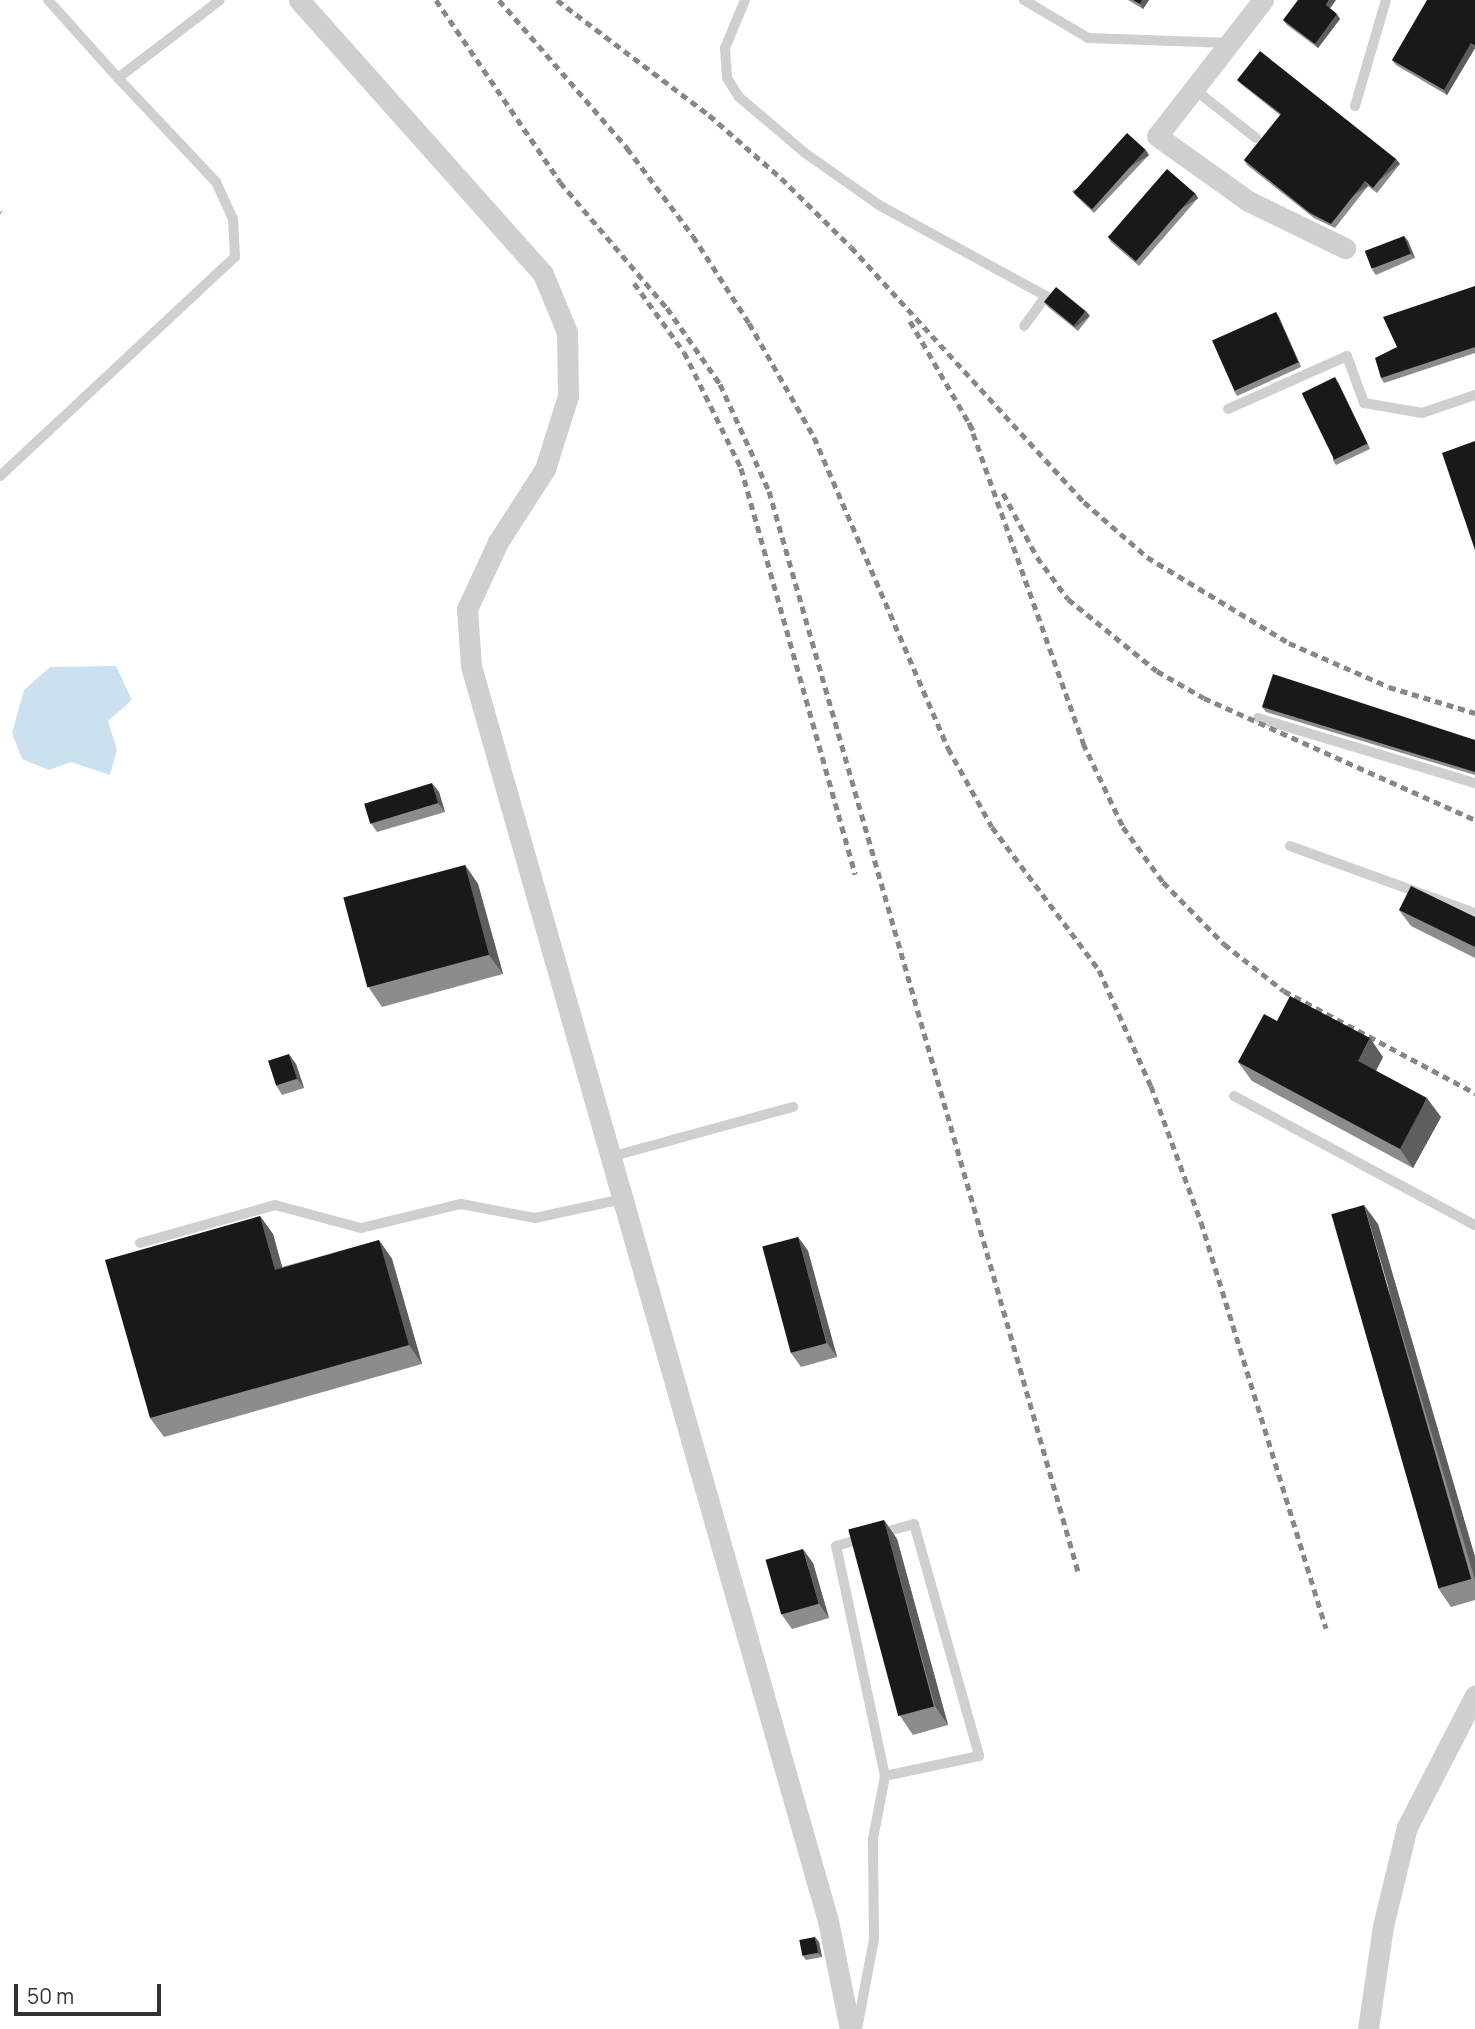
<!DOCTYPE html>
<style>
body{margin:0}
#map{position:relative;width:1475px;height:2029px;overflow:hidden;background:#fff;font-family:Manrope,sans-serif}
div>[style]{position:absolute}
[style*='--x']{left:calc(var(--x)*1px);top:calc(var(--y)*1px);width:calc(var(--w)*1px);rotate:calc(var(--a)*1deg)}
.water>*{inset:0;background:#cce1ef}
.service>*{height:10px;margin:-5px;padding:0 5px;transform-origin:5px;border-radius:5px;background:#cfcfcf}
.minor>*{height:21px;margin:-10.5px;padding:0 10.5px;transform-origin:10.5px;border-radius:10.5px;background:#cfcfcf}
.rail>*{height:5px;margin-top:-2.5px;transform-origin:0;background:repeating-linear-gradient(90deg,#878787 0 7px,transparent 0 12px)}
.wall>*{inset:0;background:#8c8c8c}
.shaded-wall>*{inset:0;background:#5e5e5e;transform-origin:0 0}
.building>*{inset:0;background:#191919;transform-origin:0 0}
span{translate:-50% -50%;white-space:nowrap;text-align:center;line-height:1.15;-webkit-text-stroke:7px #fff;paint-order:stroke}
.scale{position:absolute;left:14px;top:1984px;width:147px;height:32px;box-sizing:border-box;border:4px solid #323232;border-top:0;padding-left:9px;font-size:21px;line-height:24px;white-space:nowrap;color:#323232;-webkit-text-stroke:5px #fff;paint-order:stroke}
</style>
<div id="map">
<div class="water">
<i style="clip-path:polygon(116px 666px,132px 700px,108px 721px,117px 750px,110px 775px,71px 762px,49px 770px,22px 759px,12px 733px,24px 690px,50px 667px)"></i>
</div>
<div class="service">
<i style="--x:48;--y:0;--w:105;--a:48.1"></i>
<i style="--x:745;--y:0;--w:52;--a:112.6"></i>
<i style="--x:725;--y:48;--w:30;--a:86"></i>
<i style="--x:727;--y:78;--w:22;--a:58"></i>
<i style="--x:739;--y:97;--w:87;--a:40.3"></i>
<i style="--x:805;--y:153;--w:90;--a:35.1"></i>
<i style="--x:879;--y:205;--w:190;--a:28.6"></i>
<i style="--x:1046;--y:296;--w:37;--a:126"></i>
<i style="--x:1024;--y:0;--w:74;--a:30.7"></i>
<i style="--x:1088;--y:38;--w:142;--a:2"></i>
<i style="--x:1194;--y:89;--w:79;--a:38.3"></i>
<i style="--x:1355;--y:106;--w:110;--a:-73.7"></i>
<i style="--x:1228;--y:409;--w:130;--a:-24"></i>
<i style="--x:1347;--y:356;--w:50;--a:70.1"></i>
<i style="--x:1364;--y:403;--w:59;--a:9.8"></i>
<i style="--x:1422;--y:413;--w:56;--a:-18.8"></i>
<i style="--x:0;--y:476;--w:321;--a:-43"></i>
<i style="--x:235;--y:257;--w:38;--a:-93"></i>
<i style="--x:233;--y:219;--w:41;--a:-114.7"></i>
<i style="--x:216;--y:182;--w:143;--a:-133.3"></i>
<i style="--x:118;--y:78;--w:128;--a:-37.4"></i>
<i style="--x:1258;--y:718;--w:227;--a:16.7"></i>
<i style="--x:1290;--y:846;--w:197;--a:19.9"></i>
<i style="--x:1234;--y:1096;--w:273;--a:28.2"></i>
<i style="--x:610;--y:1157;--w:190;--a:-15.3"></i>
<i style="--x:140;--y:1243;--w:140;--a:-15.7"></i>
<i style="--x:275;--y:1205;--w:89;--a:15"></i>
<i style="--x:361;--y:1228;--w:103;--a:-13.5"></i>
<i style="--x:461;--y:1204;--w:75;--a:10.7"></i>
<i style="--x:535;--y:1218;--w:89;--a:-12.3"></i>
<i style="--x:857;--y:2029;--w:92;--a:-79.3"></i>
<i style="--x:874;--y:1939;--w:100;--a:-90.6"></i>
<i style="--x:873;--y:1839;--w:64;--a:-79.2"></i>
<i style="--x:885;--y:1776;--w:235;--a:-102"></i>
<i style="--x:836;--y:1546;--w:81;--a:-15.8"></i>
<i style="--x:914;--y:1524;--w:241;--a:74.3"></i>
<i style="--x:979;--y:1756;--w:96;--a:168"></i>
</div>
<div class="minor">
<i style="--x:299;--y:0;--w:367;--a:48.3"></i>
<i style="--x:543;--y:274;--w:63;--a:67.5"></i>
<i style="--x:567;--y:332;--w:64;--a:89.1"></i>
<i style="--x:568;--y:396;--w:77;--a:107.5"></i>
<i style="--x:545;--y:469;--w:87;--a:122.8"></i>
<i style="--x:498;--y:542;--w:74;--a:114.8"></i>
<i style="--x:467;--y:609;--w:57;--a:86"></i>
<i style="--x:471;--y:666;--w:1305;--a:74.12"></i>
<i style="--x:828;--y:1921;--w:110;--a:78.5"></i>
<i style="--x:1263;--y:0;--w:172;--a:127.9"></i>
<i style="--x:1157;--y:136;--w:112;--a:35.5"></i>
<i style="--x:1248;--y:201;--w:108;--a:25.9"></i>
<i style="--x:1368;--y:2029;--w:104;--a:-81.7"></i>
<i style="--x:1383;--y:1926;--w:102;--a:-76.4"></i>
<i style="--x:1407;--y:1827;--w:148;--a:-62.7"></i>
</div>
<div class="rail">
<i style="--x:436;--y:0;--w:220;--a:55.7"></i>
<i style="--x:560;--y:182;--w:165;--a:49.7"></i>
<i style="--x:667;--y:308;--w:93;--a:55.1"></i>
<i style="--x:720;--y:384;--w:118;--a:65.4"></i>
<i style="--x:769;--y:491;--w:1127;--a:74.04"></i>
<i style="--x:499;--y:0;--w:196;--a:49.1"></i>
<i style="--x:627;--y:148;--w:110;--a:53.1"></i>
<i style="--x:693;--y:236;--w:103;--a:57.2"></i>
<i style="--x:749;--y:323;--w:131;--a:60.3"></i>
<i style="--x:814;--y:437;--w:339;--a:66.7"></i>
<i style="--x:948;--y:748;--w:90;--a:60.9"></i>
<i style="--x:992;--y:827;--w:179;--a:53.2"></i>
<i style="--x:1099;--y:970;--w:127;--a:65.9"></i>
<i style="--x:1151;--y:1086;--w:145;--a:69.8"></i>
<i style="--x:1201;--y:1222;--w:425;--a:72.9"></i>
<i style="--x:557;--y:0;--w:191;--a:37.1"></i>
<i style="--x:709;--y:115;--w:96;--a:41.2"></i>
<i style="--x:781;--y:178;--w:98;--a:44.6"></i>
<i style="--x:851;--y:247;--w:345;--a:47.6"></i>
<i style="--x:1084;--y:502;--w:84;--a:41.1"></i>
<i style="--x:1147;--y:557;--w:166;--a:31.2"></i>
<i style="--x:1289;--y:643;--w:109;--a:23.7"></i>
<i style="--x:1389;--y:687;--w:90;--a:16.8"></i>
<i style="--x:0;--y:212;--w:1;--a:45"></i>
<i style="--x:634;--y:283;--w:85;--a:54.1"></i>
<i style="--x:684;--y:352;--w:129;--a:63.8"></i>
<i style="--x:741;--y:468;--w:422;--a:74.3"></i>
<i style="--x:910;--y:321;--w:126;--a:60"></i>
<i style="--x:969;--y:422;--w:341;--a:70.4"></i>
<i style="--x:1083;--y:743;--w:93;--a:64.5"></i>
<i style="--x:1123;--y:827;--w:68;--a:54"></i>
<i style="--x:1163;--y:882;--w:87;--a:45.5"></i>
<i style="--x:1224;--y:944;--w:76;--a:38.1"></i>
<i style="--x:1284;--y:991;--w:217;--a:28.1"></i>
<i style="--x:1003;--y:493;--w:72;--a:62"></i>
<i style="--x:1037;--y:557;--w:52;--a:53.6"></i>
<i style="--x:1068;--y:599;--w:114;--a:39"></i>
<i style="--x:1157;--y:671;--w:54;--a:29.9"></i>
<i style="--x:1204;--y:698;--w:297;--a:24.2"></i>
</div>
<div class="wall">
<i style="clip-path:polygon(1128px 0,1149px 0,1143px 9px)"></i>
<i style="clip-path:polygon(1475px 0,1475px 48px,1447px 95px,1396px 65px,1392px 60px)"></i>
<i style="clip-path:polygon(1330px 9px,1340px 19px,1318px 48px,1287px 25px,1283px 20px)"></i>
<i style="clip-path:polygon(1237px 80px,1396px 159px,1400px 164px,1377px 193px,1368px 186px,1335px 228px,1314px 218px,1247px 165px,1244px 160px,1280px 115px,1241px 84px)"></i>
<i style="clip-path:polygon(1149px 155px,1094px 213px,1076px 196px,1072px 191px)"></i>
<i style="clip-path:polygon(1195px 193px,1198px 198px,1139px 266px,1111px 242px,1108px 237px)"></i>
<i style="clip-path:polygon(1404px 236px,1408px 241px,1415px 258px,1376px 275px,1372px 270px)"></i>
<i style="clip-path:polygon(1475px 286px,1475px 353px,1384px 383px,1381px 378px,1397px 347px)"></i>
<i style="clip-path:polygon(1044px 302px,1090px 316px,1078px 331px,1048px 307px)"></i>
<i style="clip-path:polygon(1276px 312px,1279px 317px,1301px 367px,1237px 396px,1234px 391px)"></i>
<i style="clip-path:polygon(1338px 382px,1370px 449px,1336px 465px,1333px 460px)"></i>
<i style="clip-path:polygon(1262px 707px,1475px 740px,1475px 775px,1266px 712px)"></i>
<i style="clip-path:polygon(439px 792px,445px 812px,377px 832px,370px 822px)"></i>
<i style="clip-path:polygon(465px 865px,478px 884px,503px 974px,382px 1007px,369px 988px)"></i>
<i style="clip-path:polygon(1399px 910px,1475px 917px,1475px 958px,1411px 926px)"></i>
<i style="clip-path:polygon(1277px 1021px,1383px 1057px,1376px 1071px,1441px 1117px,1413px 1168px,1252px 1081px,1238px 1062px)"></i>
<i style="clip-path:polygon(296px 1064px,304px 1088px,282px 1095px,276px 1085px)"></i>
<i style="clip-path:polygon(260px 1216px,273px 1234px,282px 1267px,379px 1240px,392px 1259px,422px 1364px,164px 1437px,150px 1418px)"></i>
<i style="clip-path:polygon(1378px 1224px,1475px 1557px,1475px 1600px,1451px 1607px,1438px 1588px)"></i>
<i style="clip-path:polygon(798px 1237px,808px 1251px,837px 1357px,801px 1367px,791px 1353px)"></i>
<i style="clip-path:polygon(884px 1520px,897px 1539px,948px 1725px,913px 1735px,900px 1716px)"></i>
<i style="clip-path:polygon(813px 1563px,829px 1618px,792px 1629px,782px 1615px)"></i>
<i style="clip-path:polygon(819px 1942px,822px 1957px,806px 1960px,803px 1956px)"></i>
</div>
<div class="shaded-wall">
<i style="clip-path:polygon(1142px 0,1149px 0,1143px 9px,1140px 4px)"></i>
<i style="clip-path:polygon(1329px 0,1336px 0,1329px 10px,1326px 5px)"></i>
<i style="clip-path:polygon(1337px 14px,1340px 19px,1318px 48px,1315px 44px)"></i>
<i style="clip-path:polygon(1471px 43px,1475px 48px,1447px 95px,1444px 90px)"></i>
<i style="left:1146px;top:150px;width:6px;height:80px;rotate:59deg"></i>
<i style="left:1396px;top:159px;width:6px;height:37px;rotate:51deg"></i>
<i style="left:1365px;top:181px;width:6px;height:55px;rotate:59deg"></i>
<i style="left:1195px;top:193px;width:6px;height:90px;rotate:59deg"></i>
<i style="clip-path:polygon(1404px 236px,1408px 241px,1415px 258px,1411px 254px)"></i>
<i style="left:1086px;top:311px;width:6px;height:19px;rotate:51deg"></i>
<i style="clip-path:polygon(1276px 312px,1279px 317px,1301px 367px,1298px 362px)"></i>
<i style="clip-path:polygon(1335px 377px,1338px 382px,1370px 449px,1367px 444px)"></i>
<i style="clip-path:polygon(432px 783px,439px 792px,445px 812px,438px 803px)"></i>
<i style="clip-path:polygon(465px 865px,478px 884px,503px 974px,489px 955px)"></i>
<i style="clip-path:polygon(1370px 1038px,1383px 1057px,1371px 1080px,1358px 1061px)"></i>
<i style="clip-path:polygon(289px 1054px,296px 1064px,304px 1088px,297px 1079px)"></i>
<i style="clip-path:polygon(1427px 1098px,1441px 1117px,1413px 1168px,1400px 1149px)"></i>
<i style="clip-path:polygon(1364px 1205px,1378px 1224px,1475px 1557px,1475px 1580px)"></i>
<i style="clip-path:polygon(260px 1216px,273px 1234px,288px 1288px,275px 1270px)"></i>
<i style="clip-path:polygon(798px 1237px,808px 1251px,837px 1357px,827px 1343px)"></i>
<i style="clip-path:polygon(379px 1240px,392px 1259px,422px 1364px,409px 1345px)"></i>
<i style="clip-path:polygon(884px 1520px,897px 1539px,948px 1725px,935px 1706px)"></i>
<i style="clip-path:polygon(803px 1549px,813px 1563px,829px 1618px,819px 1604px)"></i>
<i style="clip-path:polygon(815px 1937px,819px 1942px,822px 1957px,818px 1953px)"></i>
</div>
<div class="building">
<i style="clip-path:polygon(1133px 0,1142px 0,1140px 4px)"></i>
<i style="clip-path:polygon(1298px 0,1329px 0,1326px 5px,1337px 14px,1315px 44px,1283px 20px)"></i>
<i style="clip-path:polygon(1427px 0,1475px 0,1475px 46px,1471px 43px,1444px 90px,1392px 60px)"></i>
<i style="clip-path:polygon(1260px 51px,1396px 159px,1373px 188px,1365px 181px,1331px 224px,1310px 213px,1244px 160px,1281px 114px,1237px 80px)"></i>
<i style="left:1127px;top:133px;width:25px;height:80px;rotate:42deg"></i>
<i style="left:1167px;top:169px;width:37px;height:90px;rotate:41deg"></i>
<i style="left:1404px;top:236px;width:19px;height:42px;rotate:69deg"></i>
<i style="clip-path:polygon(1475px 286px,1475px 347px,1381px 378px,1375px 358px,1397px 347px,1383px 317px)"></i>
<i style="left:1056px;top:287px;width:38px;height:19px;rotate:39deg"></i>
<i style="left:1276px;top:312px;width:55px;height:70px;rotate:66deg"></i>
<i style="left:1335px;top:377px;width:74px;height:37px;rotate:64deg"></i>
<i style="clip-path:polygon(1475px 441px,1475px 550px,1442px 453px)"></i>
<i style="clip-path:polygon(1273px 674px,1475px 740px,1475px 772px,1262px 707px)"></i>
<i style="left:432px;top:783px;width:21px;height:71px;rotate:73deg"></i>
<i style="left:465px;top:865px;width:93px;height:126px;rotate:75deg"></i>
<i style="clip-path:polygon(1411px 886px,1475px 917px,1475px 947px,1399px 910px)"></i>
<i style="clip-path:polygon(1290px 996px,1370px 1038px,1358px 1061px,1427px 1098px,1400px 1149px,1238px 1062px,1264px 1014px,1277px 1021px)"></i>
<i style="left:289px;top:1054px;width:26px;height:22px;rotate:72deg"></i>
<i style="left:1364px;top:1205px;width:389px;height:34px;rotate:74deg"></i>
<i style="clip-path:polygon(260px 1216px,275px 1270px,379px 1240px,409px 1345px,150px 1418px,105px 1260px)"></i>
<i style="left:798px;top:1237px;width:110px;height:37px;rotate:75deg"></i>
<i style="left:884px;top:1520px;width:193px;height:37px;rotate:75deg"></i>
<i style="left:803px;top:1549px;width:57px;height:39px;rotate:74deg"></i>
<i style="left:815px;top:1937px;width:16px;height:16px;rotate:79deg"></i>
</div>
<div class="scale">50 m</div>
</div>
